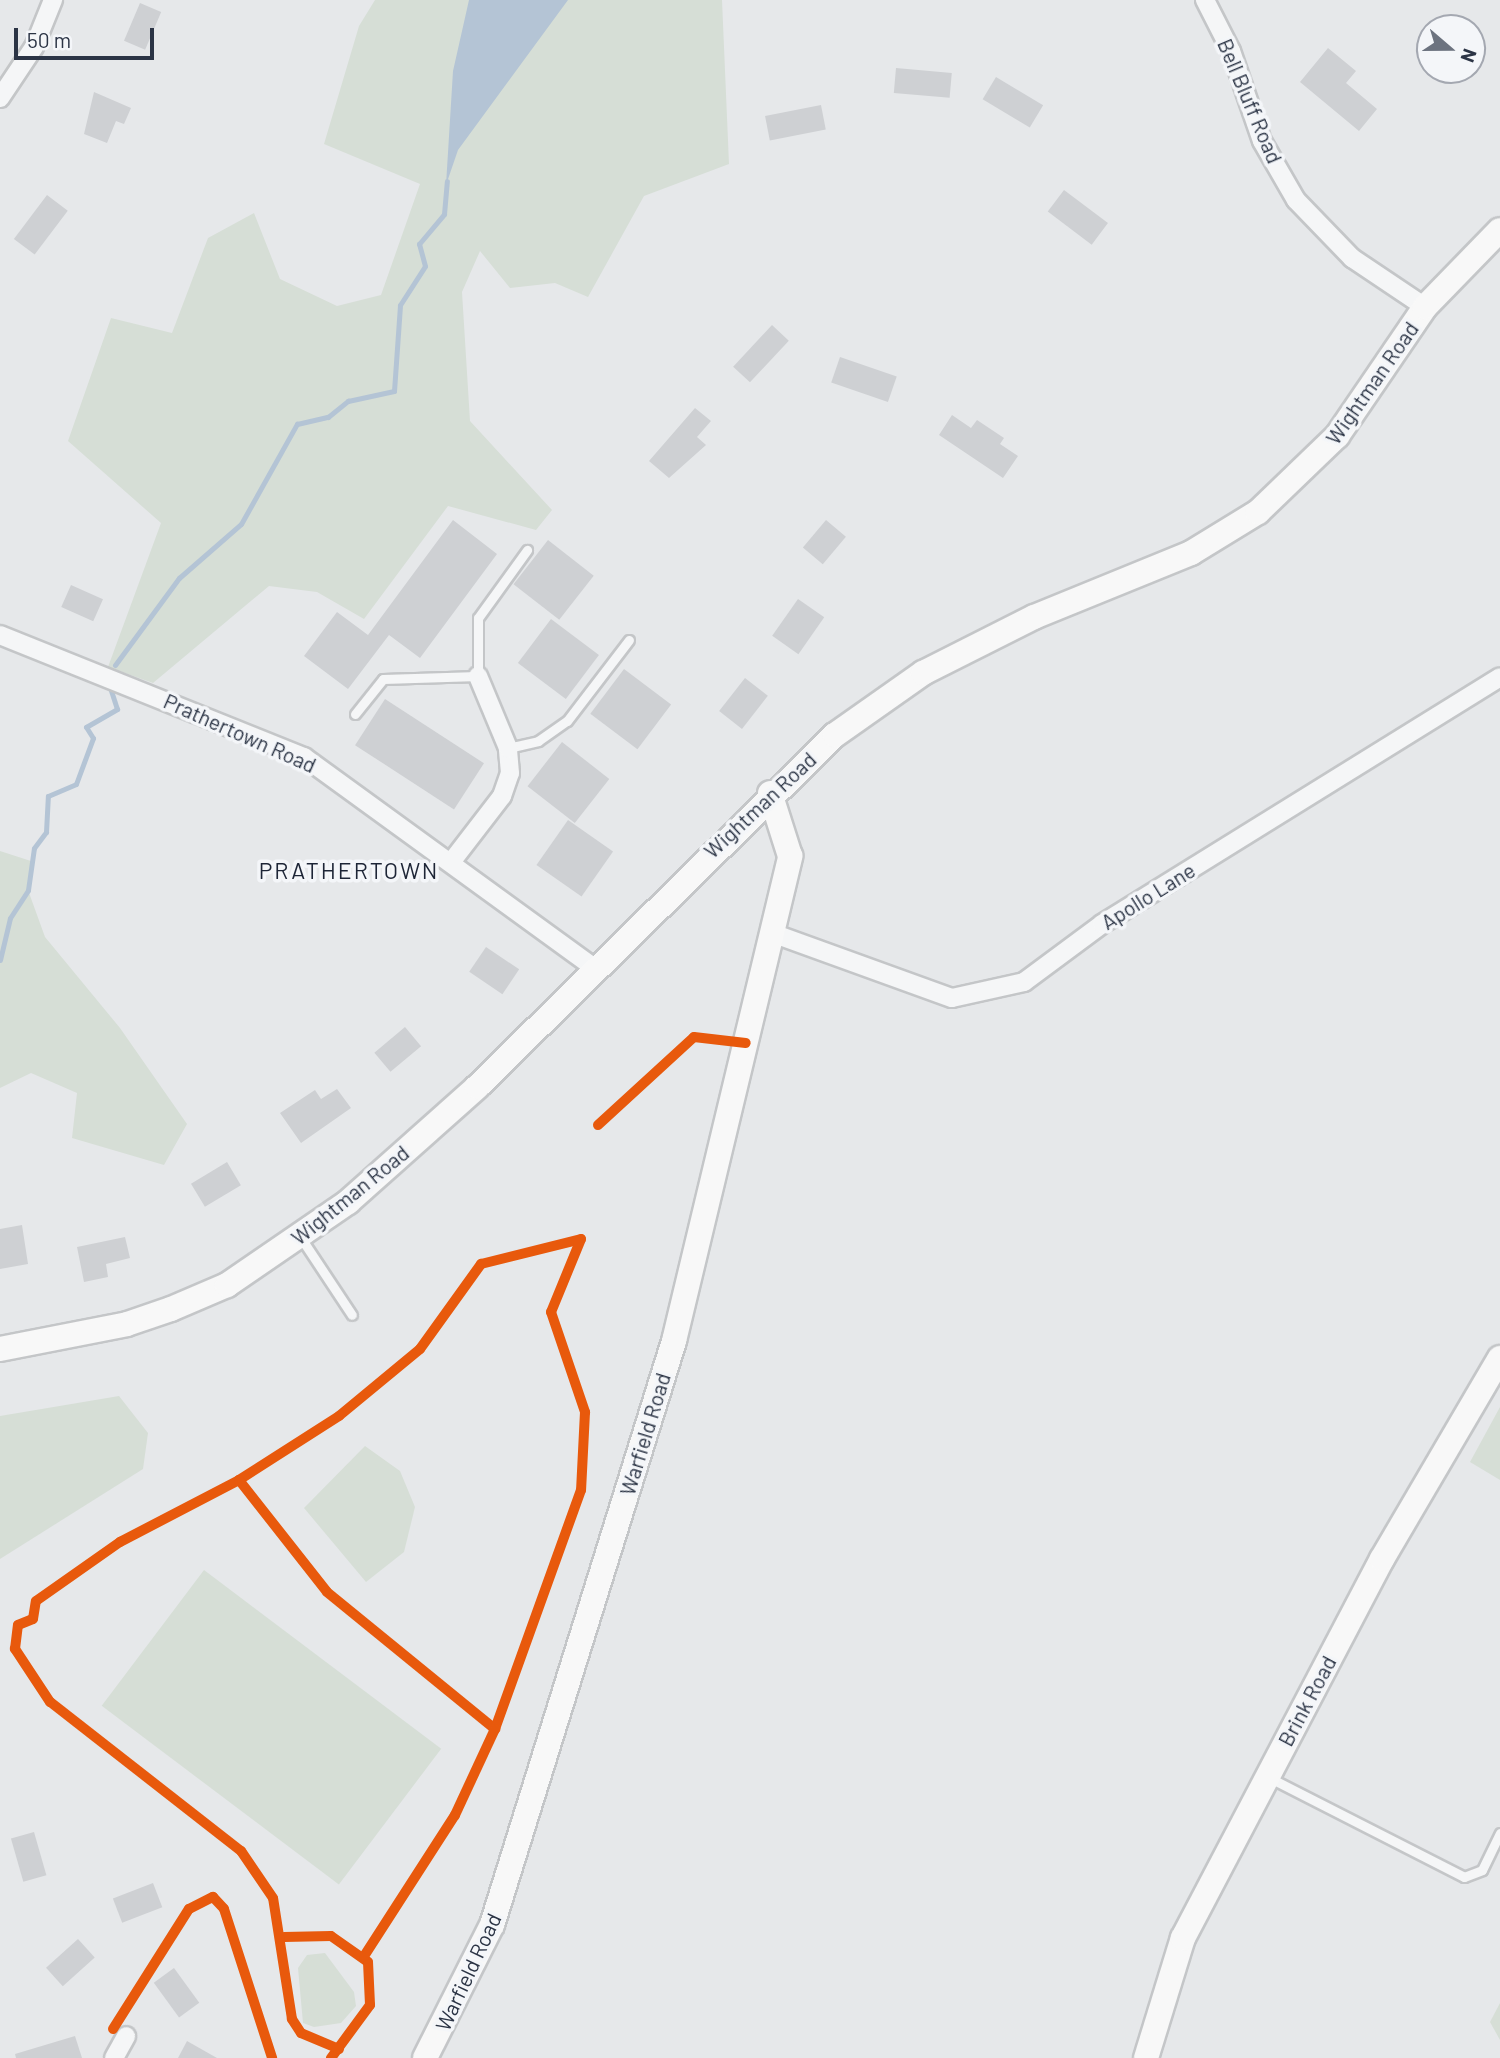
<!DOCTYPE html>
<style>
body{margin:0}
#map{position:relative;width:1500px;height:2058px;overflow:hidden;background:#e6e8ea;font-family:Barlow,sans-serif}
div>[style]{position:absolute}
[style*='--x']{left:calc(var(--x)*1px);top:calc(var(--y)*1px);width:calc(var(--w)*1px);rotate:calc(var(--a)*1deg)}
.green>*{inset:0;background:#d6ded6;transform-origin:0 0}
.water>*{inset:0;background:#b4c4d5}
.stream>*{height:5px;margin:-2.5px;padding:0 2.5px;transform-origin:2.5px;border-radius:2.5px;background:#b4c4d5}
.building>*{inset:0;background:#ced0d3;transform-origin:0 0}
.roads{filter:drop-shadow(2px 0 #c4c6c8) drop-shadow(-2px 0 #c4c6c8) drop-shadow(0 2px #c4c6c8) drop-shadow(0 -2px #c4c6c8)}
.lane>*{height:9px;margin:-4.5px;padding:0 4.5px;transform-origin:4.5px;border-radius:4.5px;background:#f5f6f7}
.street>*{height:18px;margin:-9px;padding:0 9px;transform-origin:9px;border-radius:9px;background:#f5f6f7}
.secondary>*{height:24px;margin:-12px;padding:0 12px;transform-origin:12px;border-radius:12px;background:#f8f8f8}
.cycleway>*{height:10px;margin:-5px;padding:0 5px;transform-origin:5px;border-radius:5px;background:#e8590c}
span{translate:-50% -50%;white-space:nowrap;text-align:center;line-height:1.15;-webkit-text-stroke:7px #f4f6f9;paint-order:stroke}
.street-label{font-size:21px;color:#2b3445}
.neighbourhood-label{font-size:23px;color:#1d2536;letter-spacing:2px}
.north{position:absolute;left:1416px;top:14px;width:70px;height:70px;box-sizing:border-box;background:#f4f6f9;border:2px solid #a4a8b1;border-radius:50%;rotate:110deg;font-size:19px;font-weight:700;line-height:28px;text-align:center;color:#2b3445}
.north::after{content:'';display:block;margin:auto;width:24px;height:32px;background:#6c737f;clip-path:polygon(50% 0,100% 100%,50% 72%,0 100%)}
.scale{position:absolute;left:14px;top:28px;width:140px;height:32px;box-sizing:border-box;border:4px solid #2b3445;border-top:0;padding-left:9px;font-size:21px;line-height:24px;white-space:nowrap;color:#2b3445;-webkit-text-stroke:5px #f4f6f9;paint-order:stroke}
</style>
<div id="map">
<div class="green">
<i style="clip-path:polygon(375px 0,722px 0,729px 164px,644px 196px,588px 297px,555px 283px,510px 288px,480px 251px,462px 292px,470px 421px,552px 510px,536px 530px,448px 506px,364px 619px,317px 592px,269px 586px,153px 683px,108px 667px,161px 523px,68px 441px,111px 318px,172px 333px,208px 238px,254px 213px,280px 279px,337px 306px,381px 295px,420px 184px,324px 144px,359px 26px)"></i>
<i style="clip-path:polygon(0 851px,34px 862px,28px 890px,45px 937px,120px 1028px,187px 1124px,164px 1165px,72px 1138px,77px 1093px,31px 1073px,0 1088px)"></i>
<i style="clip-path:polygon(119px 1396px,148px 1433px,143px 1469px,0 1559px,0 1416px)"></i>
<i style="clip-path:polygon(1500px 1407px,1500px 1480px,1470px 1462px)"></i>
<i style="clip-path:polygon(365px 1446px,400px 1471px,415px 1507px,404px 1552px,366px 1582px,304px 1508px)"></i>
<i style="left:204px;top:1570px;width:297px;height:170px;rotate:37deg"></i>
<i style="clip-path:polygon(325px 1953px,354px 1992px,356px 2006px,341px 2023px,314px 2027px,303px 2023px,298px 1968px,307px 1955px)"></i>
<i style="clip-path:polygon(1500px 2003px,1500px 2040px,1490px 2022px)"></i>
</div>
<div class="water">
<i style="clip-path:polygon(469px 0,568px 0,458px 150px,446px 185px,453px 71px)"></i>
</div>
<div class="stream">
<i style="--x:115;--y:665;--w:108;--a:-53.7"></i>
<i style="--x:179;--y:578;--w:82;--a:-41.1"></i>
<i style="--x:241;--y:524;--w:115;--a:-60.8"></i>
<i style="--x:297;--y:424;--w:32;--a:-13"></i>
<i style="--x:328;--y:417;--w:26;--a:-39"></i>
<i style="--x:348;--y:401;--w:47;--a:-12.3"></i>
<i style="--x:394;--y:391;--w:86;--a:-86"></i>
<i style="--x:400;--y:305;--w:46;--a:-57.3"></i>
<i style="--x:425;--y:266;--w:23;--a:-105"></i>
<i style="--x:419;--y:244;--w:39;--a:-50"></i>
<i style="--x:444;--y:214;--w:33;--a:-85"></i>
<i style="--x:0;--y:960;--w:43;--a:-76.6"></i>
<i style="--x:10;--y:918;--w:33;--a:-57"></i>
<i style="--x:28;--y:890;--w:42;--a:-81.9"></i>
<i style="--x:34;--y:848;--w:20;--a:-53"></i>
<i style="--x:46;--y:832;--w:36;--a:-87"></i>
<i style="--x:48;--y:796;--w:30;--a:-23"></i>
<i style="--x:76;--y:784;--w:49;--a:-69.7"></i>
<i style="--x:93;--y:738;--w:13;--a:-122"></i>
<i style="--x:86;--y:727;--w:36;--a:-30"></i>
<i style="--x:117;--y:709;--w:25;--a:-108"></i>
</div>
<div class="building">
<i style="left:140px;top:3px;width:23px;height:41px;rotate:23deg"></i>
<i style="clip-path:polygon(1328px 48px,1356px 71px,1346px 83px,1377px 109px,1359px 131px,1300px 82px)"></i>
<i style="left:896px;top:68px;width:56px;height:25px;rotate:5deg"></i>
<i style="left:996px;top:77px;width:55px;height:26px;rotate:31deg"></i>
<i style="clip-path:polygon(94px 92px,131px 108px,124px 124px,116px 121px,107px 143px,84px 134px)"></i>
<i style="left:821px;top:105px;width:25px;height:57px;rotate:79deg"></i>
<i style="left:1064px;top:190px;width:55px;height:27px;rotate:37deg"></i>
<i style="left:47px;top:195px;width:26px;height:55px;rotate:37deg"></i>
<i style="left:772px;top:325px;width:23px;height:57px;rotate:43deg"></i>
<i style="left:840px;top:357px;width:60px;height:27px;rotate:19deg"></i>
<i style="clip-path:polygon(695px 408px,711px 421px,697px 437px,706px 445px,669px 478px,649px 461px)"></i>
<i style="clip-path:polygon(952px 415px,971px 428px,977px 420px,1004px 438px,1000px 444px,1018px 456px,1003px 478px,939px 435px)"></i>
<i style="clip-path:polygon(453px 520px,497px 554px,420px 658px,389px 635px,348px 689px,304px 656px,337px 612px,368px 635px)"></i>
<i style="left:826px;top:520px;width:26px;height:36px;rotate:40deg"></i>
<i style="left:548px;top:540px;width:58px;height:56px;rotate:38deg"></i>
<i style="left:71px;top:585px;width:35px;height:24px;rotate:24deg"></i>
<i style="left:798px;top:599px;width:32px;height:45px;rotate:35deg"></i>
<i style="left:551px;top:619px;width:60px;height:55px;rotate:37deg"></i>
<i style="left:624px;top:669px;width:59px;height:56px;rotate:37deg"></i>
<i style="left:745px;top:678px;width:29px;height:42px;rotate:38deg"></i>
<i style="left:385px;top:699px;width:118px;height:55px;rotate:33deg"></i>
<i style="left:562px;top:742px;width:60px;height:56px;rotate:38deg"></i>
<i style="left:568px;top:820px;width:55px;height:55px;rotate:35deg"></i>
<i style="left:486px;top:947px;width:40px;height:30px;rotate:34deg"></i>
<i style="left:405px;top:1027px;width:25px;height:40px;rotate:50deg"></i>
<i style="clip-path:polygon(337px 1089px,351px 1108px,301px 1143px,280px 1113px,315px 1090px,321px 1099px)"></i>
<i style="left:227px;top:1162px;width:27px;height:42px;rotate:59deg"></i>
<i style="clip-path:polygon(22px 1225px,28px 1264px,0 1269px,0 1229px)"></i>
<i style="clip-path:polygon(125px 1237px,130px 1258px,106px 1264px,108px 1277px,84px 1282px,77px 1247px)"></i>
<i style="left:34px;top:1832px;width:45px;height:24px;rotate:74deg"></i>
<i style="left:153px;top:1883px;width:26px;height:43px;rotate:69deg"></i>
<i style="left:78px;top:1939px;width:25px;height:43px;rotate:48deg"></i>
<i style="left:174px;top:1968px;width:43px;height:25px;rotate:54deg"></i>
<i style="clip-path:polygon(75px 2036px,82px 2058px,16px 2058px,15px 2054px)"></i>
<i style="clip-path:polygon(187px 2041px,217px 2058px,178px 2058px)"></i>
</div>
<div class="roads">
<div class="lane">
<i style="--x:355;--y:714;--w:45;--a:-51.3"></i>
<i style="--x:383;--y:679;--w:95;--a:-1.8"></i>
<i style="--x:478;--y:676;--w:58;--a:-90"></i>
<i style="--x:478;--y:618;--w:84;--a:-54.2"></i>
<i style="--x:508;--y:748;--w:31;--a:-13"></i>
<i style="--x:538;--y:741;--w:35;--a:-35"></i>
<i style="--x:567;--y:721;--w:102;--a:-52.6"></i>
<i style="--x:301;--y:1238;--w:92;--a:56.5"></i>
<i style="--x:1268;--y:1777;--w:220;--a:27"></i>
<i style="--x:1464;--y:1877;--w:19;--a:-21"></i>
<i style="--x:1482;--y:1870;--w:41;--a:-64.1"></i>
</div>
<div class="street">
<i style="--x:1205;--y:0;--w:57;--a:63"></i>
<i style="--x:1231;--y:51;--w:95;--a:71"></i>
<i style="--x:1262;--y:141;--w:68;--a:60"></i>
<i style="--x:1296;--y:200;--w:81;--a:46"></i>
<i style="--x:1352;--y:258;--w:88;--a:33.9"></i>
<i style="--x:0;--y:98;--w:61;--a:-56.3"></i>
<i style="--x:34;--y:47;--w:51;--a:-68"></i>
<i style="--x:0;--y:635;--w:328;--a:21.9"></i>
<i style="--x:304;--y:757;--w:359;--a:36"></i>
<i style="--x:452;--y:861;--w:82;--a:-52.4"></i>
<i style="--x:502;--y:796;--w:24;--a:-71"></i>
<i style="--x:510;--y:773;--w:25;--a:-95"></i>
<i style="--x:508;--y:748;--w:78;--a:-112.6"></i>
<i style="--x:772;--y:933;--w:191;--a:19.9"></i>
<i style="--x:952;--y:998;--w:74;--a:-12.5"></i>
<i style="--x:1024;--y:982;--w:97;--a:-36.6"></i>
<i style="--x:1102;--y:924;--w:468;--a:-31.8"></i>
<i style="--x:114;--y:2058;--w:25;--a:-61"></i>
</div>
<div class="secondary">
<i style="--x:0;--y:1349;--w:129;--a:-11.1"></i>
<i style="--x:127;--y:1324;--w:46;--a:-18.8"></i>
<i style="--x:171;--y:1309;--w:61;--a:-23.2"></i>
<i style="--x:227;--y:1285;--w:147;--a:-34.4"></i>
<i style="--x:348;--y:1202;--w:173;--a:-41.7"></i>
<i style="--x:477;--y:1087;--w:502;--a:-44.52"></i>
<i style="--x:835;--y:735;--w:108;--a:-35.2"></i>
<i style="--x:923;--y:673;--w:124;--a:-26.8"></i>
<i style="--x:1034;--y:617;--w:170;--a:-22.2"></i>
<i style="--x:1191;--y:553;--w:79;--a:-31.5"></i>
<i style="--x:1258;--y:512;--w:110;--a:-43.9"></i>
<i style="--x:1337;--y:436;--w:156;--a:-55.7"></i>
<i style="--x:1425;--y:307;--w:107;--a:-45.8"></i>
<i style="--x:425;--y:2058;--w:149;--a:-63.3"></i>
<i style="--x:492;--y:1925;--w:612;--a:-72.69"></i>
<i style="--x:674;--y:1341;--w:499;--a:-76.5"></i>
<i style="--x:790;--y:856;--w:66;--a:-107.6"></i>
<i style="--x:1146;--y:2058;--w:126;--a:-72.9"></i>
<i style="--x:1183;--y:1938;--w:428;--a:-62.3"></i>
<i style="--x:1382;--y:1559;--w:233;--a:-59.6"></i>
</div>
</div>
<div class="cycleway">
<i style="--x:598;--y:1125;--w:130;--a:-42.5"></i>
<i style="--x:694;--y:1037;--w:52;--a:6.6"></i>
<i style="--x:239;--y:1480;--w:119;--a:-32.6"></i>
<i style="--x:339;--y:1416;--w:105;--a:-39.6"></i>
<i style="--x:420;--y:1349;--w:105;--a:-54.3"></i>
<i style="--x:481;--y:1264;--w:103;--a:-14"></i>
<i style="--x:581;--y:1239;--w:79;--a:112.3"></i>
<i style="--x:551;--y:1312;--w:106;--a:71.2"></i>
<i style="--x:585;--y:1412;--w:78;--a:92.9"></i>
<i style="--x:581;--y:1490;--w:254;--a:109.8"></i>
<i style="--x:284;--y:1937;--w:47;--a:-1.2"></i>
<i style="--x:331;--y:1936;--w:45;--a:35.1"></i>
<i style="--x:368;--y:1962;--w:43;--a:87.3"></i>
<i style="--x:370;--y:2005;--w:66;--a:126.3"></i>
<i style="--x:113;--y:2029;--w:142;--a:-57.7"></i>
<i style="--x:189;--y:1909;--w:27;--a:-27"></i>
<i style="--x:213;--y:1897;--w:16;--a:47"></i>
<i style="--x:224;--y:1909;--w:157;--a:72.1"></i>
<i style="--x:339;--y:2049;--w:41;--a:-157.2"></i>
<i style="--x:301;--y:2033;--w:17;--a:-123"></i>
<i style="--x:292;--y:2019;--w:122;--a:-98.9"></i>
<i style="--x:273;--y:1898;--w:57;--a:-124.2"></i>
<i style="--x:241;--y:1851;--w:242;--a:-142"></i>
<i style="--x:50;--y:1702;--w:64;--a:-123.4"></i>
<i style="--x:15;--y:1649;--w:24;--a:-83"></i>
<i style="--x:18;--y:1625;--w:16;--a:-22"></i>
<i style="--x:33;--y:1619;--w:18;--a:-81"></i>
<i style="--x:36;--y:1601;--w:103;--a:-35.1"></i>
<i style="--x:120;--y:1542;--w:134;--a:-27.5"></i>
<i style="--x:239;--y:1480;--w:142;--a:51.8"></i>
<i style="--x:327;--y:1592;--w:217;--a:39.2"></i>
<i style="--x:495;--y:1729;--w:95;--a:114.9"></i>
<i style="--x:455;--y:1815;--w:168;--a:122.8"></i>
</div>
<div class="street-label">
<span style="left:1250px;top:101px;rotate:67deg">Bell Bluff Road</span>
<span style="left:1372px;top:383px;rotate:-55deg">Wightman Road</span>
<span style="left:240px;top:733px;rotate:24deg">Prathertown Road</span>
<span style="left:760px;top:805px;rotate:-43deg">Wightman Road</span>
<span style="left:1148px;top:896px;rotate:-32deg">Apollo Lane</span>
<span style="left:350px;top:1195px;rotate:-39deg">Wightman Road</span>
<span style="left:645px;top:1434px;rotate:-73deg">Warfield Road</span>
<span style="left:1307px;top:1701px;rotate:-62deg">Brink Road</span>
<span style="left:468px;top:1972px;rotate:-65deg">Warfield Road</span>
</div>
<div class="neighbourhood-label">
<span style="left:349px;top:870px">PRATHERTOWN</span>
</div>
<div class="north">N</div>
<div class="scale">50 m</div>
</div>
